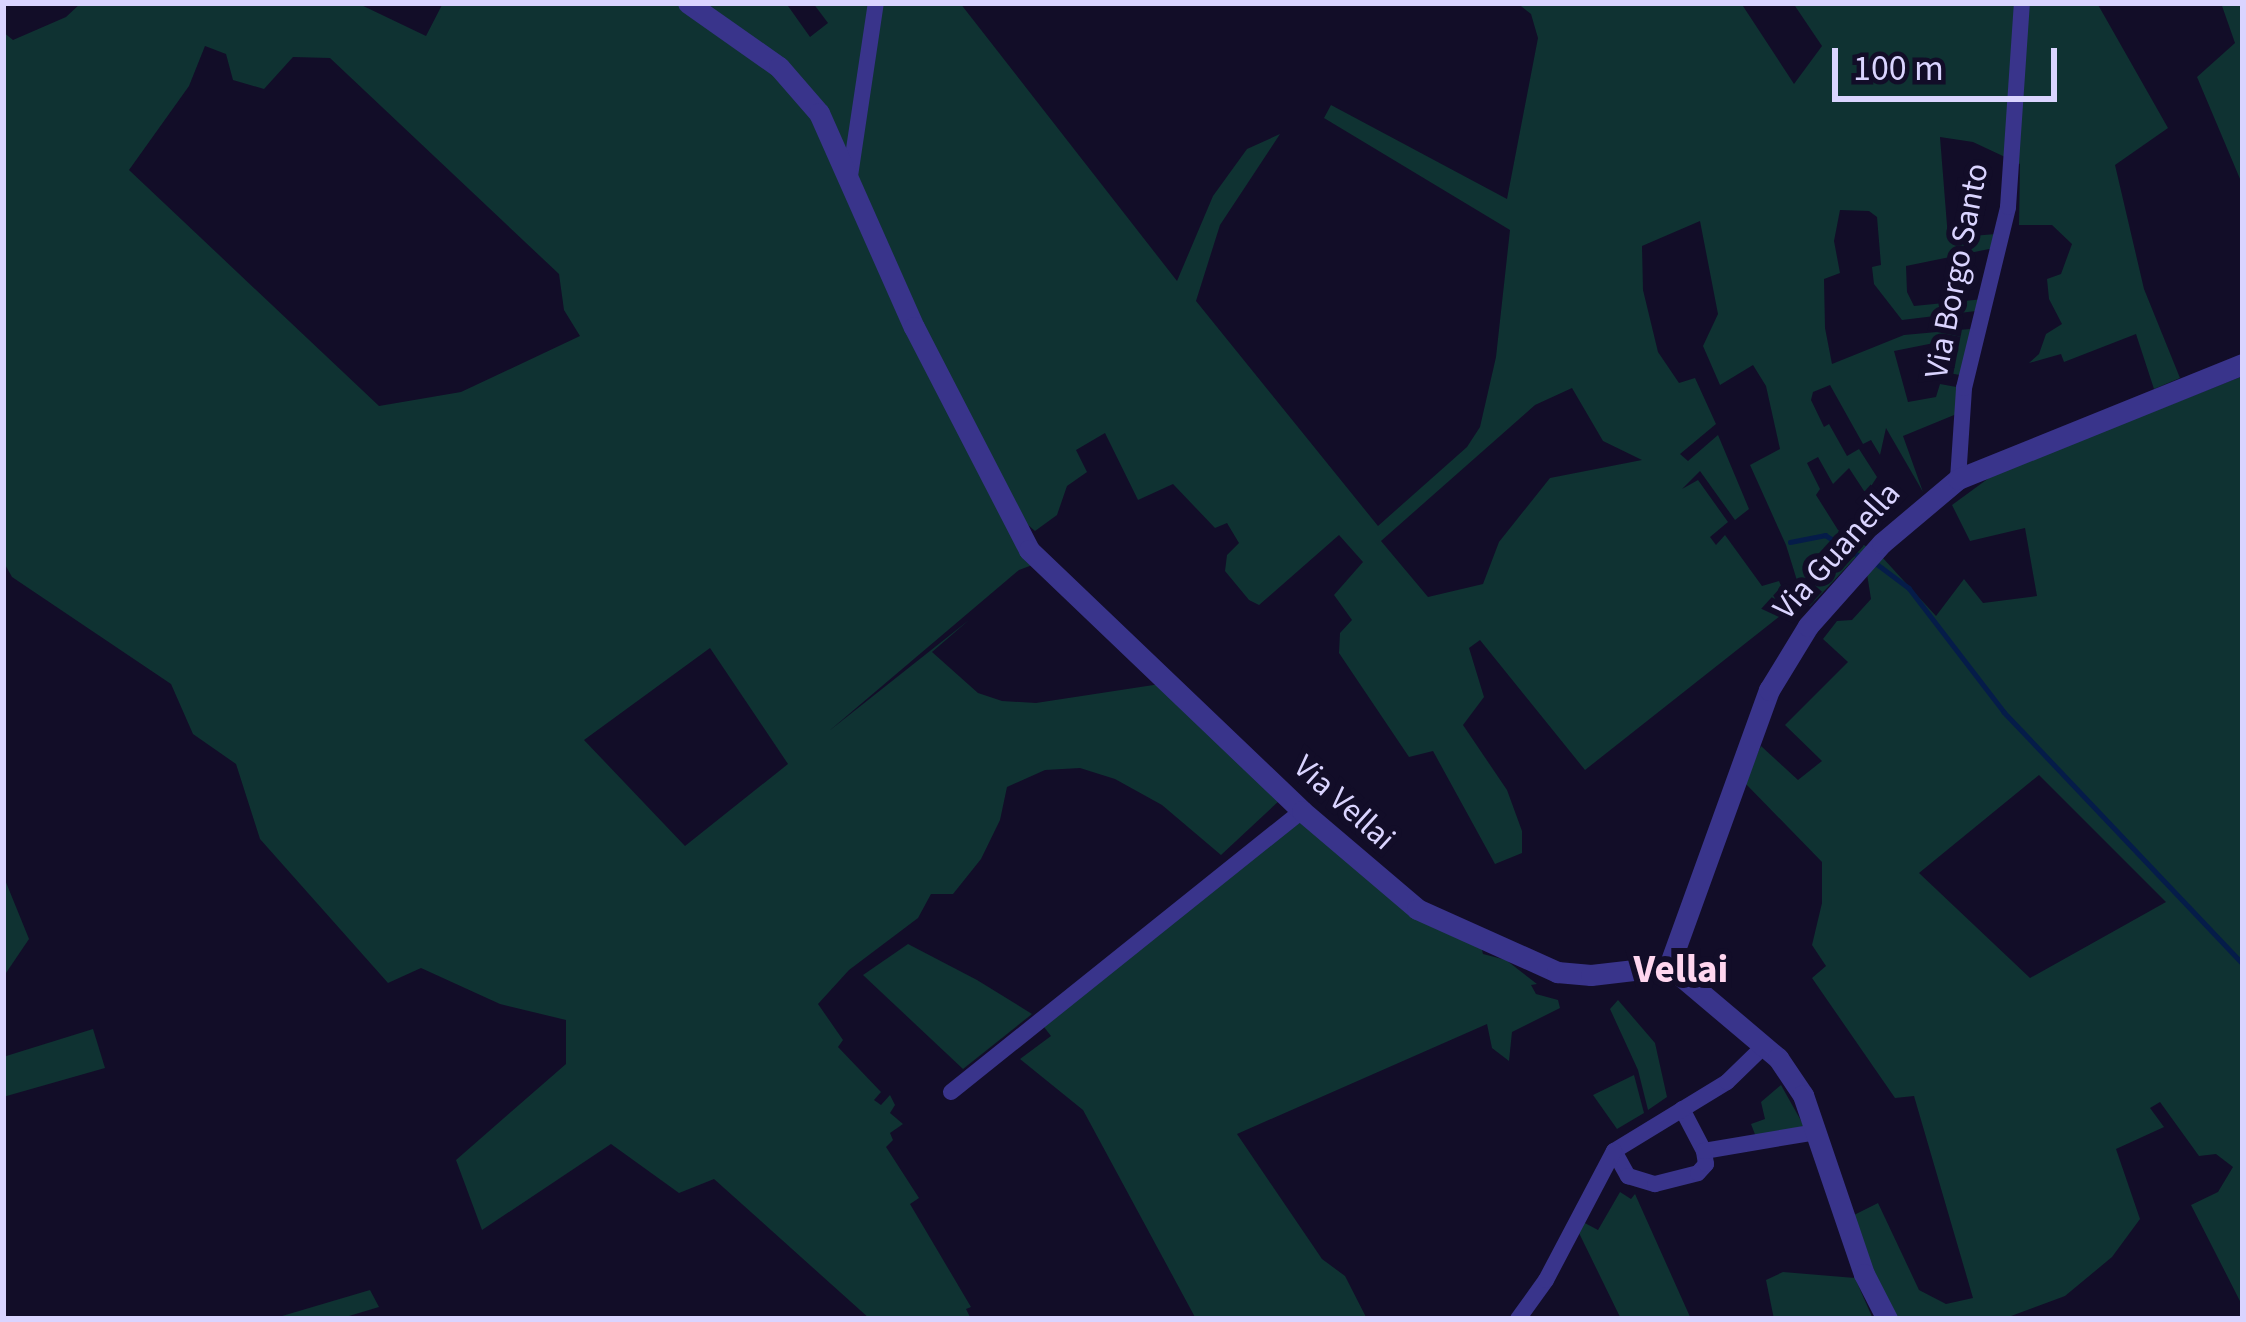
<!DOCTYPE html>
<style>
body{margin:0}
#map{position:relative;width:2246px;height:1322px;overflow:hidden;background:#120d28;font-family:"Source Sans 3",sans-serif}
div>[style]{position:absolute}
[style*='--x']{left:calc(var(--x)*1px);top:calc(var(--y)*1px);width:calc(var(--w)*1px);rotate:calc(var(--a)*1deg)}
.green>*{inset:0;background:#0f3232}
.stream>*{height:4.5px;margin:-2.25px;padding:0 2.25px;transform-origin:2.25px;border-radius:2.25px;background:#051c49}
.minor>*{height:16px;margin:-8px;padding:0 8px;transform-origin:8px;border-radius:8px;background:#39348b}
.tertiary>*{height:21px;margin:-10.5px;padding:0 10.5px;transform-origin:10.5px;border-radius:10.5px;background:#39348b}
span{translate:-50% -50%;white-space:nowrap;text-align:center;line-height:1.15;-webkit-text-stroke:12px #120d28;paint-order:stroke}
.street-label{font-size:33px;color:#dad4ff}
.quarter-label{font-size:39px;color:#ffd6ef;font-weight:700}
.frame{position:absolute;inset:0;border:6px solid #dad4ff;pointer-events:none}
.scale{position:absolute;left:1832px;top:48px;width:225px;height:54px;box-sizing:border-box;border:6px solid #dad4ff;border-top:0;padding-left:15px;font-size:36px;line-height:42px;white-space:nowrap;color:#dad4ff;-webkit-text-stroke:9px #120d28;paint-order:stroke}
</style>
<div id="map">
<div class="green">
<i style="clip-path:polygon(evenodd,81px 3px,357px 3px,426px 36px,443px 3px,688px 3px,819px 113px,1035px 564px,1019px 570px,829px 731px,969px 620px,932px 652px,978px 693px,1002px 701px,1036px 703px,1160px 684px,1280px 800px,1221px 855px,1162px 805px,1115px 779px,1080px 768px,1045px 770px,1007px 787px,1000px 820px,981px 859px,953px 894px,931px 894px,918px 918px,849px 970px,818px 1004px,843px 1040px,838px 1047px,881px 1092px,874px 1100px,881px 1105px,890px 1095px,895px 1105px,890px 1113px,903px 1124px,890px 1133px,893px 1140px,886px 1147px,919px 1198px,910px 1204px,971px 1307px,966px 1309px,971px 1319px,870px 1319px,714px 1179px,679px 1193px,611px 1144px,482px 1230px,456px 1160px,566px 1064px,566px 1020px,500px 1004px,421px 968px,388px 983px,260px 839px,236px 764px,193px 734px,171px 684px,12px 577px,3px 561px,3px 32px,13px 40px,66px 17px,81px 3px,205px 46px,226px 54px,233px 80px,264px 89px,293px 57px,330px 58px,559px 274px,564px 310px,580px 336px,461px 392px,379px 406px,129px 170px,189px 86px,205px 46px,81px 3px,710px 648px,788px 764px,685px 846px,584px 740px,710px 648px)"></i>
<i style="clip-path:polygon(evenodd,692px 3px,791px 3px,788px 6px,810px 37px,828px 23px,813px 3px,960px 3px,1177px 281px,1213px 196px,1247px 149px,1280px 134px,1220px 225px,1196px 301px,1378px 526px,1467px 447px,1480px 427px,1496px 357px,1510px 230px,1324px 118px,1331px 105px,1507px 199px,1538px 38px,1531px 14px,1517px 3px,1741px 3px,1794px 84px,1822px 46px,1793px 3px,2097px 3px,2168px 128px,2115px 165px,2144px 289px,2180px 378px,2154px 389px,2136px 334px,2064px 362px,2061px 354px,2029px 363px,2039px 354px,2046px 334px,2062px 324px,2049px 299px,2047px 279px,2061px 274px,2072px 244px,2052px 225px,2019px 225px,2020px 164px,1973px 142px,1940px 137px,1948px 238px,1996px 234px,1994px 248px,1906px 266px,1907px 292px,1914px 306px,1984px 299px,1976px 311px,1902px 320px,1874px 284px,1872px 267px,1881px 265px,1877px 217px,1869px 211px,1840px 210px,1834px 241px,1840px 273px,1824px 279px,1825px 328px,1832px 364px,1904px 335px,1970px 329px,1974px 335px,1965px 376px,1944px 372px,1934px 343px,1894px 351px,1908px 402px,1936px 397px,1940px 384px,1962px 388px,1959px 413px,1903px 436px,1923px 492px,1886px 428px,1880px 455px,1871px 440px,1863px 444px,1830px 385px,1813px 392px,1811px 400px,1824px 427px,1829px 424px,1847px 456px,1859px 449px,1877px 477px,1866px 494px,1849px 468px,1833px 484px,1818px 457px,1807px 463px,1820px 489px,1816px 495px,1838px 530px,1869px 548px,1859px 554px,1848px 548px,1857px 556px,1810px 606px,1804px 603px,1786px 545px,1750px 465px,1780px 449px,1766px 386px,1753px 365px,1720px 385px,1703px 346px,1718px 314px,1700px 221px,1642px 246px,1643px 290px,1658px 352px,1679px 383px,1695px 378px,1716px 424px,1680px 454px,1688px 461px,1718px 435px,1749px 509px,1735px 520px,1700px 471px,1682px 489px,1698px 480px,1728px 522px,1710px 537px,1716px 545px,1725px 535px,1762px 586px,1779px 581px,1790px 608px,1585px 770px,1480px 640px,1469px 648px,1484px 697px,1463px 725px,1507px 790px,1522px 831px,1522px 853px,1495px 864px,1433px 751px,1409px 757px,1339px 653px,1340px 633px,1352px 620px,1334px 595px,1363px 562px,1339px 535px,1259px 605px,1249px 600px,1225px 571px,1227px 555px,1239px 543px,1227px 523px,1215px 528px,1173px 484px,1138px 500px,1105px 433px,1076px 450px,1087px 472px,1067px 486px,1057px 515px,1035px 531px,1012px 511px,898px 279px,832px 126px,692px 3px,1572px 388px,1603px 441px,1642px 460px,1550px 478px,1499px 542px,1483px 584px,1428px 597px,1381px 541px,1535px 405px,1572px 388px)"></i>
<i style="clip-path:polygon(2221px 3px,2243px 3px,2243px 186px,2197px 77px,2235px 43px)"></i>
<i style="clip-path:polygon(evenodd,2243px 376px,2243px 1307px,2191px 1205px,2218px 1192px,2233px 1167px,2216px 1154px,2199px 1156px,2160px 1102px,2150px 1108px,2164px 1127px,2116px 1149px,2140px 1219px,2112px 1257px,2065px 1296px,2003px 1319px,1892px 1319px,1852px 1216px,1878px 1203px,1919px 1290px,1946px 1304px,1973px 1298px,1914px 1096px,1895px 1098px,1812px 978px,1826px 966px,1812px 945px,1822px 903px,1822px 862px,1744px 782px,1761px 746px,1798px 780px,1822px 761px,1785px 725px,1848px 662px,1823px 639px,1837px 621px,1852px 620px,1871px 599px,1867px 574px,1882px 557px,1936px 616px,1964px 579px,1983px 603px,2037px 596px,2025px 528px,1970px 541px,1952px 505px,1993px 475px,2243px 376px,2039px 775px,2166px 902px,2030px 978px,1919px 873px,2039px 775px)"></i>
<i style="clip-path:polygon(1298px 820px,1481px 946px,1483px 954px,1506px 960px,1537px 984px,1531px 985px,1536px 994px,1558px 1000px,1560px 1008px,1512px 1032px,1509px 1061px,1492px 1048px,1487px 1024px,1237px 1134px,1322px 1259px,1345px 1276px,1367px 1319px,1196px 1319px,1083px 1110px,1020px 1059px,1051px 1036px,1044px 1027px)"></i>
<i style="clip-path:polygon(3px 875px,29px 939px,6px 973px,3px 972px)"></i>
<i style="clip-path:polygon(908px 944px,977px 980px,1032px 1014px,963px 1069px,863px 975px)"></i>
<i style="clip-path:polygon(1618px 1000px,1655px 1043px,1667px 1097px,1648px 1110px,1638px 1070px,1610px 1009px)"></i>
<i style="clip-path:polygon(93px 1029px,105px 1068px,3px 1097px,3px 1057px)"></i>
<i style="clip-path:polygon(1634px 1075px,1644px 1113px,1617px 1129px,1593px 1095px)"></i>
<i style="clip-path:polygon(1781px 1085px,1804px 1126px,1756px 1137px,1751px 1124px,1765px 1119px,1761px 1102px)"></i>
<i style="clip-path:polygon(1620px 1192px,1631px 1199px,1635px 1194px,1691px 1319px,1621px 1319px,1579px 1233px,1581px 1221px,1598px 1230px)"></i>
<i style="clip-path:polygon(1783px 1272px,1855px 1278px,1873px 1319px,1774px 1319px,1766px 1280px)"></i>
<i style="clip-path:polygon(370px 1290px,379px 1307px,339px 1319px,272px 1319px)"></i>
</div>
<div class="stream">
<i style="--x:1790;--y:542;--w:36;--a:-11"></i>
<i style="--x:1825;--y:535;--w:42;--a:31.4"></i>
<i style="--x:1877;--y:564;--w:40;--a:37"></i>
<i style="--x:1909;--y:588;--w:156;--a:52.5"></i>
<i style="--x:2004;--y:712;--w:347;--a:46.5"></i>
</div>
<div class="minor">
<i style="--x:850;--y:176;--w:175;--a:-81.5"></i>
<i style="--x:1958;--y:479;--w:91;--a:-86.2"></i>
<i style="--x:1964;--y:388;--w:186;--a:-76.3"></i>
<i style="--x:2008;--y:207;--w:204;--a:-86.1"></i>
<i style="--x:951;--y:1092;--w:450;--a:-38.7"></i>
<i style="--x:1682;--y:1109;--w:47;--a:62.4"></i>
<i style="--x:1614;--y:1151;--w:132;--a:-31.4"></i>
<i style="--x:1727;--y:1082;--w:52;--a:-44.2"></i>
<i style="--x:1614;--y:1151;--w:29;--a:61"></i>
<i style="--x:1628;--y:1176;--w:28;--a:17"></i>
<i style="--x:1655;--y:1184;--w:44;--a:-14.3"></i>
<i style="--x:1698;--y:1173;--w:12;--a:-48"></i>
<i style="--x:1706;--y:1164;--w:13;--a:-99"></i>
<i style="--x:1704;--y:1151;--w:114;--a:-9.6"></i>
<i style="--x:1518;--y:1319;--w:48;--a:-54.3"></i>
<i style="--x:1546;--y:1280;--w:146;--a:-62.2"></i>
</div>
<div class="tertiary">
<i style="--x:688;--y:3;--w:111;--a:35.1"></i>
<i style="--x:779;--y:67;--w:61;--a:49"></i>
<i style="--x:819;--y:113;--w:234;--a:66.1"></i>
<i style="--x:914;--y:327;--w:251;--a:62.7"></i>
<i style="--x:1029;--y:550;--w:378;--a:43.7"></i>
<i style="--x:1302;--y:811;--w:151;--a:40.4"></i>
<i style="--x:1417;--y:909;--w:154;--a:24.2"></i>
<i style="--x:1557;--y:972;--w:34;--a:5"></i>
<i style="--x:1591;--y:975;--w:79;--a:-6.6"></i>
<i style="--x:1669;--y:966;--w:143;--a:40.2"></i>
<i style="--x:1778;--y:1058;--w:45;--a:56"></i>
<i style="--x:1803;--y:1095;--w:189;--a:71.2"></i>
<i style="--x:1864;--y:1274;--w:51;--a:62.9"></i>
<i style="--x:1669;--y:966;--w:294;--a:-70.1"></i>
<i style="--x:1769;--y:690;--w:75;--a:-58.6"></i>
<i style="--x:1808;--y:626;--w:111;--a:-48.3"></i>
<i style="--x:1882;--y:543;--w:99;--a:-40.1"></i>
<i style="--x:1958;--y:479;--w:307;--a:-22"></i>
</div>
<div class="street-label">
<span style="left:1957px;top:271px;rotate:-79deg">Via Borgo Santo</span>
<span style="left:1837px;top:551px;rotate:-48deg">Via Guanella</span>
<span style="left:1344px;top:803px;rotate:42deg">Via Vellai</span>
</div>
<div class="quarter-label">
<span style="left:1681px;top:970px">Vellai</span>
</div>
<div class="frame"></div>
<div class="scale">100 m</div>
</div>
